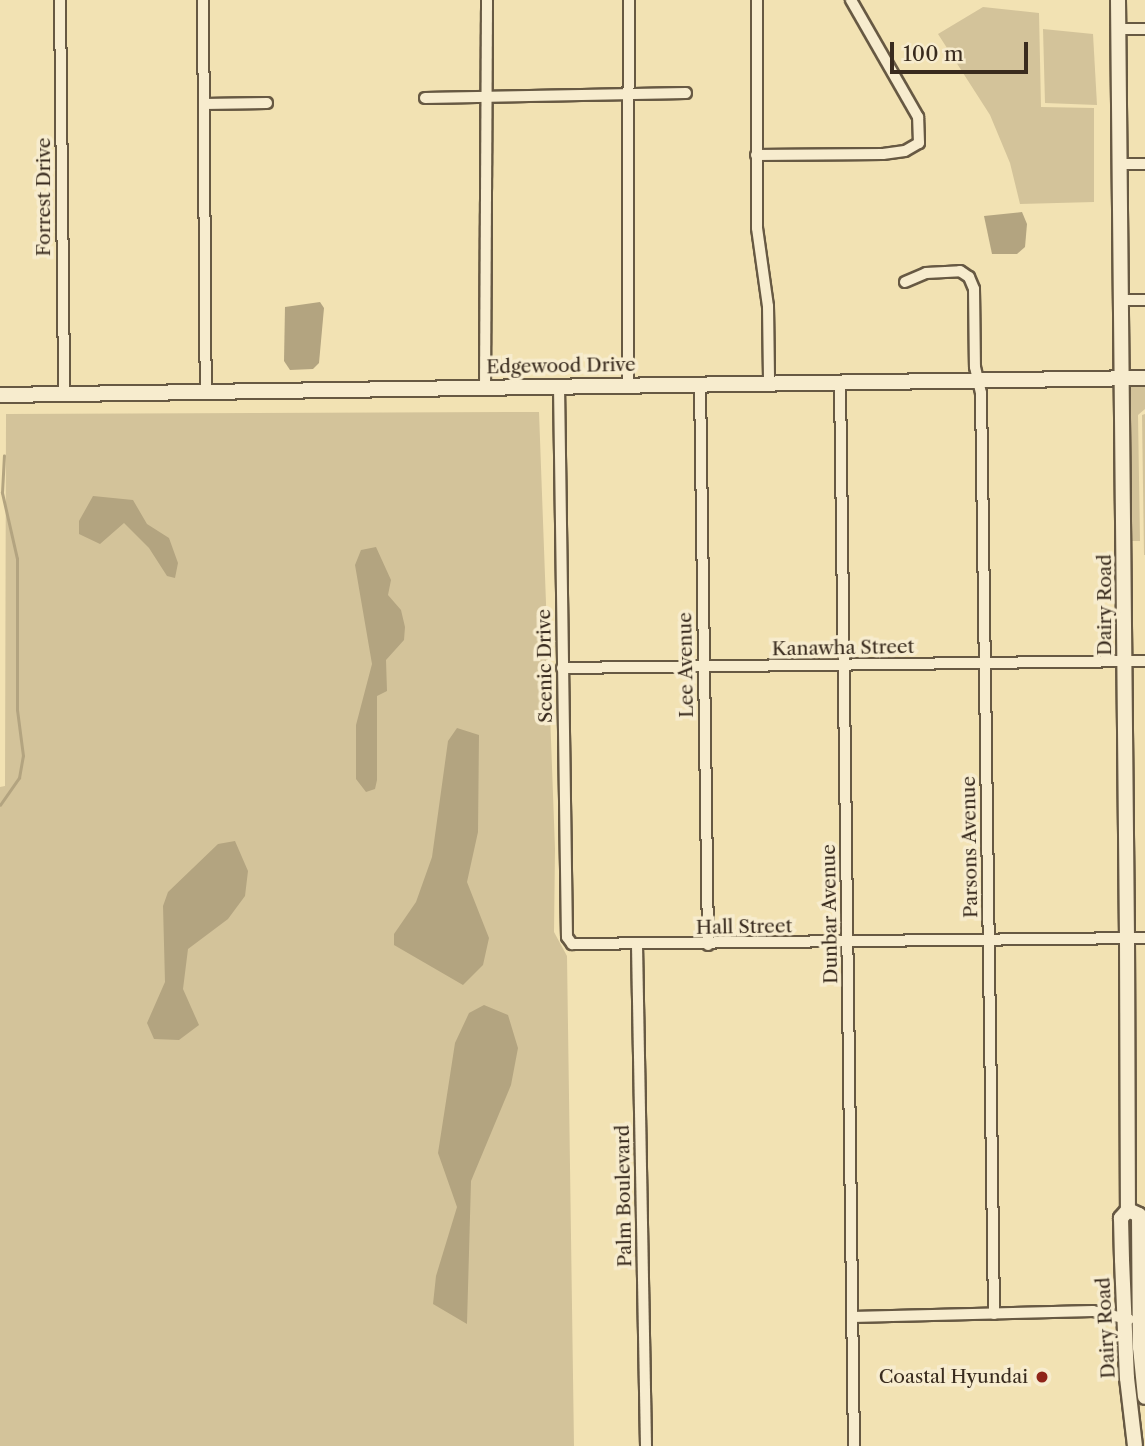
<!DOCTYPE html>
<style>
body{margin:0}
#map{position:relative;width:1145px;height:1446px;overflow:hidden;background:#f2e2b3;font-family:"Libre Caslon Text",serif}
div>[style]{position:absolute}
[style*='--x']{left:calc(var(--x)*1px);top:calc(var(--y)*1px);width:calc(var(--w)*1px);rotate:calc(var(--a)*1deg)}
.green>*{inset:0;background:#d3c39a}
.water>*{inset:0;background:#b3a480}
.stream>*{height:2.5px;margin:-1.25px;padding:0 1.25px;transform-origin:1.25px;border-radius:1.25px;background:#b3a480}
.roads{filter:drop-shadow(2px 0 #675943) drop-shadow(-2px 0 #675943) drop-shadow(0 2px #675943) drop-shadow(0 -2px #675943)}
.street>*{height:10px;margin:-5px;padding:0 5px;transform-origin:5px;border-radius:5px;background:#f7ecce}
.secondary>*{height:14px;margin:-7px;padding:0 7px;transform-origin:7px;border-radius:7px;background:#f7ecce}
.dots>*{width:19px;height:19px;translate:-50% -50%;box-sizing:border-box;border:4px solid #f7ecce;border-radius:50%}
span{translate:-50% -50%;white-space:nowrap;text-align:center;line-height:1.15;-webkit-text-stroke:7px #f7ecce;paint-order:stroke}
.street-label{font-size:19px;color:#392b1e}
.poi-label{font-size:19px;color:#392b1e}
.right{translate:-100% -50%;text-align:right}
.scale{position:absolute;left:890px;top:42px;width:138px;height:32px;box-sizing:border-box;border:4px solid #392b1e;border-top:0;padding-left:9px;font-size:21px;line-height:24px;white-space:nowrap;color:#392b1e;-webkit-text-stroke:5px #f7ecce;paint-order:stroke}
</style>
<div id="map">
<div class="green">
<i style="clip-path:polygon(983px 7px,1039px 13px,1041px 107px,1094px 108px,1094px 202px,1020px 204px,1010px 163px,990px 115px,938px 34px)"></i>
<i style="clip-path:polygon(1043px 29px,1093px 34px,1097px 105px,1045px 103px)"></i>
<i style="clip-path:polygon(1127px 384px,1145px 384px,1145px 409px,1138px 415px,1140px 541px,1131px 541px)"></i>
<i style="clip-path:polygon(539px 412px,555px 849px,554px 932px,567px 956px,574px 1446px,0 1446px,0 787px,5px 786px,6px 414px)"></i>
<i style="clip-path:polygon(1145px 414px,1145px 555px,1144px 555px,1142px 415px)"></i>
</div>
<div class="water">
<i style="clip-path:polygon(1022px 212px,1027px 224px,1025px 247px,1017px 254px,992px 254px,984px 216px)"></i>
<i style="clip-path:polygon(320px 302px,324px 308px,319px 363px,313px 369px,290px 370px,284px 361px,285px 307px)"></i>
<i style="clip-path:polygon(93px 496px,133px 500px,147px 524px,169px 538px,178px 563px,175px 578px,167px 576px,149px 548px,124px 523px,100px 544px,79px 534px,79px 521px)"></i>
<i style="clip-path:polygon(376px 547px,391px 580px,388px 595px,401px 610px,405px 627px,404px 640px,386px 660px,387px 691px,377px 696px,377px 780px,375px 789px,366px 792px,356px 779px,356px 725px,372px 664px,355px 565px,361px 550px)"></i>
<i style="clip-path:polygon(457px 728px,479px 735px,478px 832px,467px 882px,489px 938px,483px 965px,463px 985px,394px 945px,394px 934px,416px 902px,432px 857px,448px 741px)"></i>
<i style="clip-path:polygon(235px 841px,248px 871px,245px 896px,228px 919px,188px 949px,183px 989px,199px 1025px,179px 1040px,154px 1039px,147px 1023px,165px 982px,163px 906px,168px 892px,218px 844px)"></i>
<i style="clip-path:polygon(484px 1005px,508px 1015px,518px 1048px,511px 1085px,471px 1181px,467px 1324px,433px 1304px,436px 1276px,457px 1207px,438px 1153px,455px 1043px,469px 1013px)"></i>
</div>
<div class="stream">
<i style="--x:0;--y:805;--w:33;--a:-55"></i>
<i style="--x:19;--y:778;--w:22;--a:-80"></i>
<i style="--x:23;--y:756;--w:46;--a:-97.4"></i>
<i style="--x:17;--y:710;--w:151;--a:-90"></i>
<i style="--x:17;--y:559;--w:68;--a:-102.8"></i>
<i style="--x:2;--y:493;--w:37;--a:-87"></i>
</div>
<div class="roads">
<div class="street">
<i style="--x:60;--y:0;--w:394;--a:89.4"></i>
<i style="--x:203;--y:0;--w:391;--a:89.6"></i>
<i style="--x:757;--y:0;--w:228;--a:90"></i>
<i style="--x:757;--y:228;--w:79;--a:82"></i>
<i style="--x:768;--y:306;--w:76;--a:89.2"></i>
<i style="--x:1119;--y:29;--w:26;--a:0"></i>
<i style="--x:425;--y:98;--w:261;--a:-1.1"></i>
<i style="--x:204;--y:104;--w:63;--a:-0.9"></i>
<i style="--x:756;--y:155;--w:127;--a:-0.5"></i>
<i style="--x:883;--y:154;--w:22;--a:-8"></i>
<i style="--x:905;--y:151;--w:16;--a:-30"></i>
<i style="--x:919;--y:143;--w:26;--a:-92"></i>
<i style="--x:918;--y:117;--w:135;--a:-119.8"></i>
<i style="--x:1120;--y:164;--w:25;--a:0"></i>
<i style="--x:905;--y:282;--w:23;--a:-23"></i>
<i style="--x:926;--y:273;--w:34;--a:-3"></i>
<i style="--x:960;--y:271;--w:11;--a:34"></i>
<i style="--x:969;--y:277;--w:13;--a:67"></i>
<i style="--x:974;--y:289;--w:78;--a:89.3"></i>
<i style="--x:975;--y:367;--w:27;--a:77"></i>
<i style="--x:981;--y:393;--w:921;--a:89.19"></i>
<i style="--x:1122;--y:300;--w:23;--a:0"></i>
<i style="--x:840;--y:381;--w:1065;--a:89.25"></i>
<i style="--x:700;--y:383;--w:562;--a:89.18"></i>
<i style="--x:628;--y:384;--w:384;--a:-89.9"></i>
<i style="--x:559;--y:386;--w:551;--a:89.17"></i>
<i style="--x:567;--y:937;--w:9;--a:54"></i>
<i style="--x:572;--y:944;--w:573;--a:-0.6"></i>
<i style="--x:485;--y:387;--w:387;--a:-89.7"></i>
<i style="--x:562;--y:668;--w:583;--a:-0.69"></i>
<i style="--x:637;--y:945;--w:501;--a:88.97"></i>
<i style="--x:852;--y:1317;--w:241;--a:-1.4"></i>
<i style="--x:1093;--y:1311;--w:37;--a:13"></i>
</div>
<div class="secondary">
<i style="--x:1118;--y:0;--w:939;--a:89.45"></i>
<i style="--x:1127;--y:939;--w:271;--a:89.8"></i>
<i style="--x:1128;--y:1210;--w:11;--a:131"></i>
<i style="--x:1121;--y:1218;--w:42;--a:88.6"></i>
<i style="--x:1122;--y:1260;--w:118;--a:87.6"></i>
<i style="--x:1127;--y:1378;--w:68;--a:83.3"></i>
<i style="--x:0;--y:395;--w:1145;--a:-0.85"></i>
<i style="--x:1128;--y:1210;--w:12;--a:24"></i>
<i style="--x:1139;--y:1215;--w:132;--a:89.6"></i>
<i style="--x:1140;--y:1347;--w:50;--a:84.3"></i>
</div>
</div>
<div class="dots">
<i style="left:1042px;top:1377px;background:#8f2418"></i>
</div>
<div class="street-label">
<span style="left:44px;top:197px;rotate:-90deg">Forrest Drive</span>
<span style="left:561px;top:366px;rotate:-1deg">Edgewood Drive</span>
<span style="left:1105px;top:605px;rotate:-90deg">Dairy Road</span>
<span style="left:843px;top:648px;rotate:-1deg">Kanawha Street</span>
<span style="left:686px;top:665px;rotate:-91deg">Lee Avenue</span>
<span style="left:545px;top:666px;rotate:-91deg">Scenic Drive</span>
<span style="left:970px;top:847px;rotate:-91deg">Parsons Avenue</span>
<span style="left:830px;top:914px;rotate:-91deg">Dunbar Avenue</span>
<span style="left:744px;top:927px;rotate:-1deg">Hall Street</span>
<span style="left:624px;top:1196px;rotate:-91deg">Palm Boulevard</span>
<span style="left:1106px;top:1328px;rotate:-93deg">Dairy Road</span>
</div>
<div class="poi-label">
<span class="right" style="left:1028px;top:1377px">Coastal Hyundai</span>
</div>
<div class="scale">100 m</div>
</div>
